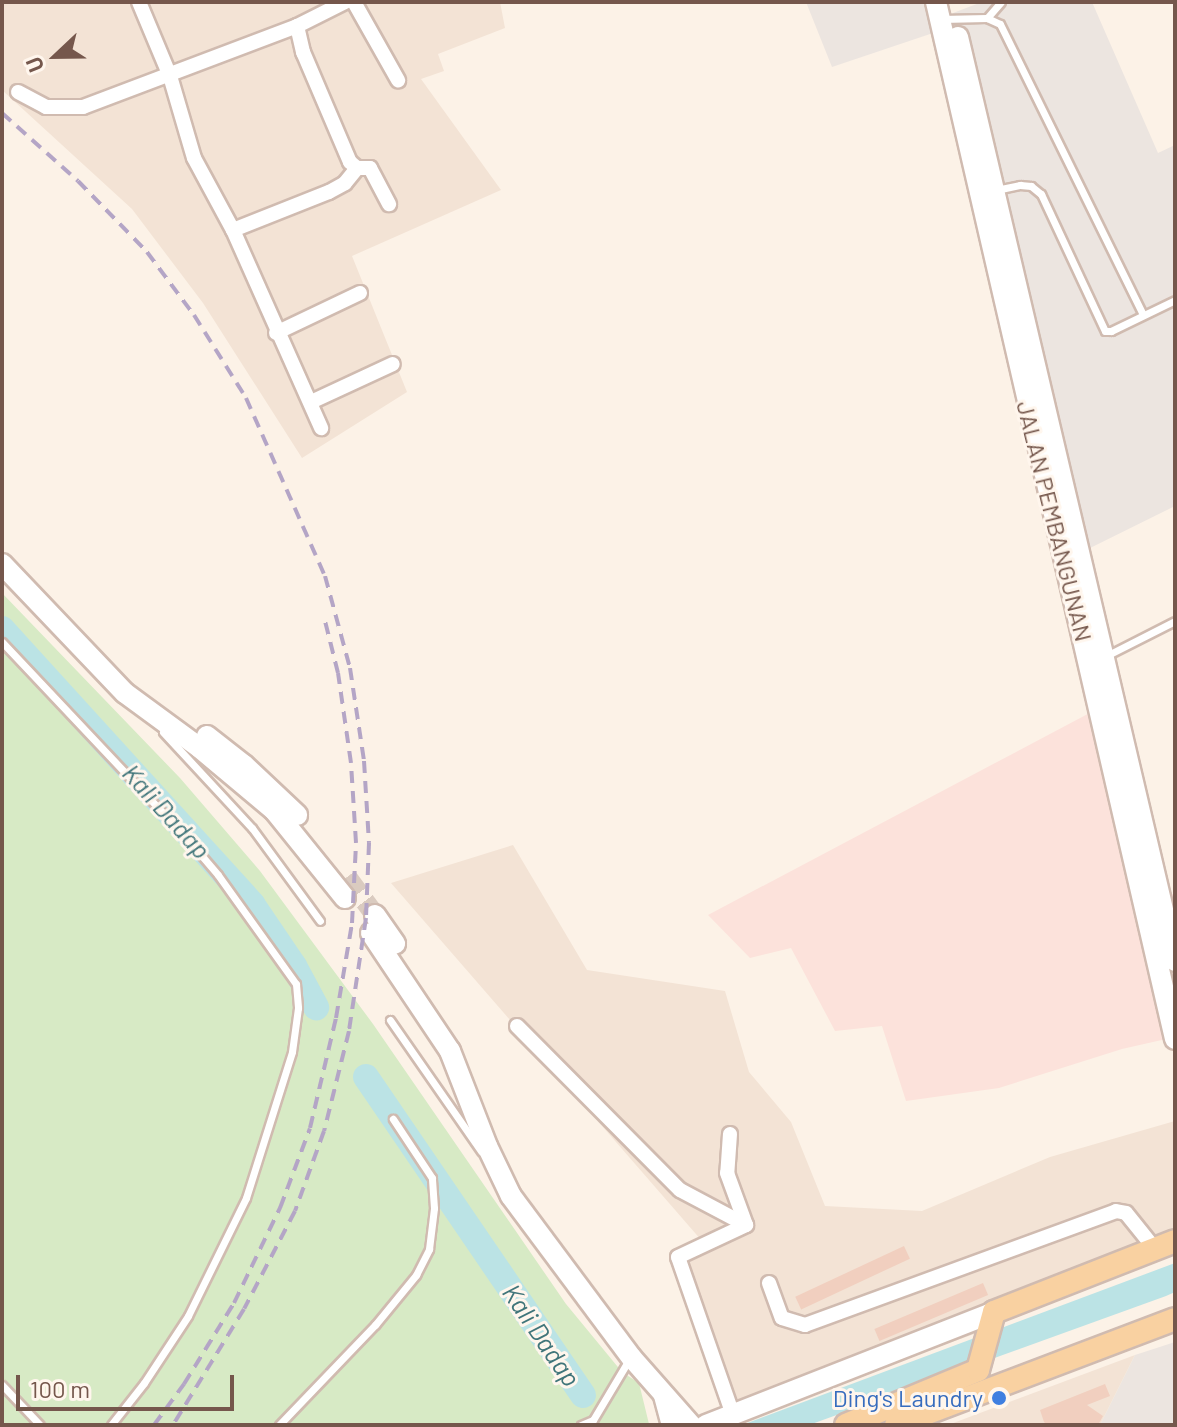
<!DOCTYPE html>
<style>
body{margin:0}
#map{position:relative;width:1177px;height:1427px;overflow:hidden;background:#fcf2e7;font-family:Barlow,sans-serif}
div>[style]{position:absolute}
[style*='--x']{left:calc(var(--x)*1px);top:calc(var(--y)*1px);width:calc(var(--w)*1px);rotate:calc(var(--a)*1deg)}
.residential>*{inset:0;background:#f3e3d5}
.commercial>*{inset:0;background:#fce2db}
.industrial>*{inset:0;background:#ece5e0}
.green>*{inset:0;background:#d7eac5}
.water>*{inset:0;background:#bbe3e5}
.river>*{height:26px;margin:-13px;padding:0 13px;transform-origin:13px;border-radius:13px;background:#bbe3e5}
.building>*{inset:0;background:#f1cfbf;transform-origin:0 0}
.secondary-tunnel>*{height:20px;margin-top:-10px;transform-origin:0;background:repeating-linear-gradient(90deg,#dacbc0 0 20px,transparent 0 30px)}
.roads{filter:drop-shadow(2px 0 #d0bbb0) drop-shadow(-2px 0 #d0bbb0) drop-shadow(0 2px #d0bbb0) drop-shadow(0 -2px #d0bbb0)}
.service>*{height:7px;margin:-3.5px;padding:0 3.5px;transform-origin:3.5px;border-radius:3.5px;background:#fff}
.minor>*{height:14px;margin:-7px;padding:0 7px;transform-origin:7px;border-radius:7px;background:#fff}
.tertiary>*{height:16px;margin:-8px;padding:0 8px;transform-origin:8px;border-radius:8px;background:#fff}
.secondary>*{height:20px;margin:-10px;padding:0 10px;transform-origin:10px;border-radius:10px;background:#fff}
.primary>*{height:22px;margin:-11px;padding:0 11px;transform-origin:11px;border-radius:11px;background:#f9d1a1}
.rail>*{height:4px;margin-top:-2px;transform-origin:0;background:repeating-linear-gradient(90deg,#b4a5c6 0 12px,transparent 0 20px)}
.dots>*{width:22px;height:22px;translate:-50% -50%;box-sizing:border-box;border:4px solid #fff6ed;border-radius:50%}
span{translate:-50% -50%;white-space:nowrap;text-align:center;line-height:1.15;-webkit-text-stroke:6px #fff6ed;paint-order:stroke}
.street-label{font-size:24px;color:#75574c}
.shop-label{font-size:24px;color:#366cbe}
.right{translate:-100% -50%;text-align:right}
.water-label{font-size:26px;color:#40757a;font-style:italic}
.frame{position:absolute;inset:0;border:4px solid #75574c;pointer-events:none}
.north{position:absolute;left:16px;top:16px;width:80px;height:80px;-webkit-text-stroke:6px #fff6ed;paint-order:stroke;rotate:248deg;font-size:22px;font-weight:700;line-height:32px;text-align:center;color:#75574c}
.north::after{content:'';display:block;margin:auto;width:28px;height:36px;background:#75574c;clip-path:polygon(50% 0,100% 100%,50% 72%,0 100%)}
.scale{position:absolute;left:16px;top:1375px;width:218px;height:36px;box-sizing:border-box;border:4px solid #75574c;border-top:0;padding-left:10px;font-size:24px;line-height:28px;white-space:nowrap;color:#75574c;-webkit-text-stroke:6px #fff6ed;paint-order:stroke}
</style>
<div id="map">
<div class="residential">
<i style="clip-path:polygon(2px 2px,500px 2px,505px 28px,438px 54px,444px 71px,421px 79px,501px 190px,352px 256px,407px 392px,302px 458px,203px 303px,132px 209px,2px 90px)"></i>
<i style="clip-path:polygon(513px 845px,587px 970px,725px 991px,749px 1072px,791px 1122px,825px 1206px,922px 1211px,1050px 1157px,1175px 1121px,1175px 1253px,980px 1332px,726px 1422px,674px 1257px,702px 1241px,391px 883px)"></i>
<i style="clip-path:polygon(1135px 1355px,1100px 1425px,948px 1425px)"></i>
</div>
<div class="commercial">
<i style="clip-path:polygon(1099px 708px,1148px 907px,1175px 893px,1175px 1037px,1122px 1049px,999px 1088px,906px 1101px,882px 1026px,835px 1031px,791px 948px,750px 958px,708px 915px)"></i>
</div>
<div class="industrial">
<i style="clip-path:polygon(806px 2px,929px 2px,936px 32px,832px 67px)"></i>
<i style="clip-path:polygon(982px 2px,1092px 2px,1158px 153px,1175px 145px,1175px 506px,1080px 553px,953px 13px)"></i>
<i style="clip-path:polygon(1175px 1342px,1175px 1425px,1100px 1425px,1135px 1355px)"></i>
</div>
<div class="green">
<i style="clip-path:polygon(2px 593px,180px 778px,260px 871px,373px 1024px,566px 1304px,622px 1372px,639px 1383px,649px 1424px,2px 1425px)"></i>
</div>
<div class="water">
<i style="clip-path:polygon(1175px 1263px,1175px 1292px,1166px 1296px,809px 1425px,742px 1425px)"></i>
</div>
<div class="river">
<i style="--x:2;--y:629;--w:372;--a:47.7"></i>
<i style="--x:252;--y:904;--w:75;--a:55.9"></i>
<i style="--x:294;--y:966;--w:47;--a:61.8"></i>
<i style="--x:366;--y:1077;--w:385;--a:55.7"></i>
</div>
<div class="building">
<i style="left:904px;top:1246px;width:14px;height:120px;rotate:65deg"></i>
<i style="left:983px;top:1283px;width:13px;height:118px;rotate:67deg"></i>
<i style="clip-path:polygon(1105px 1384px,1110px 1396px,1087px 1405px,1103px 1416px,1098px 1425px,1047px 1425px,1044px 1422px,1040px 1410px)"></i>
</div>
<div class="secondary-tunnel">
<i style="--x:347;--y:877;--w:47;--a:53.6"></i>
</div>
<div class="roads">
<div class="service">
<i style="--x:987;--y:18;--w:21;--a:-49"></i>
<i style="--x:941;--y:19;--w:46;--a:-1.2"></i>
<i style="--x:987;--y:18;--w:14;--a:25"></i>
<i style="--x:1000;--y:24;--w:324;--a:63.8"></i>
<i style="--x:996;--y:190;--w:25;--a:-12"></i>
<i style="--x:1020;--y:185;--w:11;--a:5"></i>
<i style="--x:1031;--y:186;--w:13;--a:39"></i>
<i style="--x:1041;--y:194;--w:151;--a:65"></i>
<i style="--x:1105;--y:331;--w:6;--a:0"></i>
<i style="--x:1111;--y:331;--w:71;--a:-25.8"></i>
<i style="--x:2;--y:642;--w:265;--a:46.7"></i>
<i style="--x:184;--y:835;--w:52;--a:49.6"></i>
<i style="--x:218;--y:875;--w:134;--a:54.4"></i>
<i style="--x:296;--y:984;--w:24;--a:85"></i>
<i style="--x:298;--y:1008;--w:44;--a:97.8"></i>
<i style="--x:292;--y:1052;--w:153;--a:107.5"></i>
<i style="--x:246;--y:1198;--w:131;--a:116.2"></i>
<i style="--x:188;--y:1316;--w:80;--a:123.3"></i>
<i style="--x:144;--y:1383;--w:53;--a:128.2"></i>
<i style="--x:1106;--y:656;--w:77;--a:-26.9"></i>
<i style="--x:163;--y:732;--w:131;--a:47.2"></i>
<i style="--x:252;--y:828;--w:115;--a:53.8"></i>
<i style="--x:390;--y:1020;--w:160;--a:55.2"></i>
<i style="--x:2;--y:1385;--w:55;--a:46.5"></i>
<i style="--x:279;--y:1425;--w:139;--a:-46.2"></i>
<i style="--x:375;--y:1325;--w:65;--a:-50.6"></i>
<i style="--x:416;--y:1275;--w:29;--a:-63"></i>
<i style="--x:429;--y:1249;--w:41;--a:-83"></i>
<i style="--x:434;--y:1208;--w:30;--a:-94"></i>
<i style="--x:432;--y:1178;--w:71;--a:-123.5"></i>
<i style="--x:581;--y:1425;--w:13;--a:-23"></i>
<i style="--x:593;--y:1420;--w:72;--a:-59.2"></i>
</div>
<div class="minor">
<i style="--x:139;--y:2;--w:80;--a:67.3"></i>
<i style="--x:170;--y:76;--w:85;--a:73.7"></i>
<i style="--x:194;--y:158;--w:82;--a:61.6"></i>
<i style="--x:233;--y:230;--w:217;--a:66"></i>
<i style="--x:345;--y:2;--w:54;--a:153.4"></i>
<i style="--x:297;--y:26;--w:27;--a:77"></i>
<i style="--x:303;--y:52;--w:120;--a:66.9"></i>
<i style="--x:350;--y:162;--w:9;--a:41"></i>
<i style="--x:357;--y:168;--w:13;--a:0"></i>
<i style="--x:370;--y:168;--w:41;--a:62.2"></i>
<i style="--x:354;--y:2;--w:90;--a:60.6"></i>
<i style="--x:18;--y:92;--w:32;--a:28"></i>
<i style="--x:46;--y:107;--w:37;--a:0"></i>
<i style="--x:83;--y:107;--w:229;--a:-20.7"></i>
<i style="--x:233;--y:230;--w:103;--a:-21.6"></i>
<i style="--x:329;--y:192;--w:18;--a:-29"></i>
<i style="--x:345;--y:183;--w:19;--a:-51"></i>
<i style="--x:276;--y:333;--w:93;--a:-25.5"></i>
<i style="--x:311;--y:402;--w:90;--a:-24.9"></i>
<i style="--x:517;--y:1026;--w:231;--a:45.2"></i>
<i style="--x:680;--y:1190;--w:75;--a:27.9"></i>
<i style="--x:730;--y:1134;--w:39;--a:94"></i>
<i style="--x:727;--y:1173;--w:55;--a:69.9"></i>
<i style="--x:769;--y:1283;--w:37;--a:70"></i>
<i style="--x:782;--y:1318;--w:24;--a:17"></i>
<i style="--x:805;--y:1325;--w:331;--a:-20.1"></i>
<i style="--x:1116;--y:1211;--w:10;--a:11"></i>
<i style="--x:1126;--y:1213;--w:46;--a:51.1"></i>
<i style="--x:733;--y:1415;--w:167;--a:-109.2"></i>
<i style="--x:678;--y:1257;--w:75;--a:-25.2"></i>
</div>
<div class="tertiary">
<i style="--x:662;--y:1396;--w:30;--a:75"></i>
</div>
<div class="secondary">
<i style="--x:936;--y:2;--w:1064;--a:77.02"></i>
<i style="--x:958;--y:37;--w:949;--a:76.78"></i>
<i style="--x:2;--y:564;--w:178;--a:46.4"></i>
<i style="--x:125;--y:693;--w:93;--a:36.3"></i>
<i style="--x:200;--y:748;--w:97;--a:40"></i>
<i style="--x:274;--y:810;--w:113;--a:51.1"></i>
<i style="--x:207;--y:736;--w:47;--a:38.1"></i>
<i style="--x:244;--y:765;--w:73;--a:43.3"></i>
<i style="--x:375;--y:915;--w:35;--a:55"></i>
<i style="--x:371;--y:933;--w:142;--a:56.2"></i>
<i style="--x:450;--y:1051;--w:102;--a:68.7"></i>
<i style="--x:487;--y:1146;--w:55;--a:64.4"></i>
<i style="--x:511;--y:1196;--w:201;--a:53.3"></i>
<i style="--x:631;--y:1357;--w:91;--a:48.6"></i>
<i style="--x:706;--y:1425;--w:309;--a:-21.4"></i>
</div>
<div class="primary">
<i style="--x:846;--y:1425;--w:143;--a:-22.6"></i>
<i style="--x:978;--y:1370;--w:60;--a:-74.6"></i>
<i style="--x:994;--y:1312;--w:194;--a:-21.4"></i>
<i style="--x:896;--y:1425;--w:298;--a:-20.8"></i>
</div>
</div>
<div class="rail">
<i style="--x:2;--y:113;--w:102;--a:41.8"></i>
<i style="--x:78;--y:181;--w:99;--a:45.8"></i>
<i style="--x:147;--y:252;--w:79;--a:53.3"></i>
<i style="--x:194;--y:315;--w:98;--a:57.9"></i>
<i style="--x:246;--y:398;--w:195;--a:66.1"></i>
<i style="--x:325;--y:576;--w:95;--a:74.8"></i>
<i style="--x:350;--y:668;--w:94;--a:81.4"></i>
<i style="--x:364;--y:761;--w:82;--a:86.5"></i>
<i style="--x:369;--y:843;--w:75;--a:92.3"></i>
<i style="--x:366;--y:918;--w:114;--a:98.6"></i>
<i style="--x:349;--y:1031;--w:103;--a:104"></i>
<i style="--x:324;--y:1131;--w:85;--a:109.9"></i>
<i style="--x:295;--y:1211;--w:110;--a:117.5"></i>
<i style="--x:244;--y:1309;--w:136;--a:121.5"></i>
<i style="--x:154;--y:1425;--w:51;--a:-53.8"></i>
<i style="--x:184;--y:1384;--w:95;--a:-58.3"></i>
<i style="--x:234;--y:1303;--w:106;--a:-64.2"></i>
<i style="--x:280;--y:1208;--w:85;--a:-69.4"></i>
<i style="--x:310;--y:1128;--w:113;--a:-76.7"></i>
<i style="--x:336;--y:1018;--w:96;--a:-80.4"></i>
<i style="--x:352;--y:923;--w:80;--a:-87.1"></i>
<i style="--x:356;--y:843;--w:80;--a:-93.6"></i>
<i style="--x:351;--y:763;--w:91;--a:-98.2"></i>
<i style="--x:338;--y:673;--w:58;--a:-104"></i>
</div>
<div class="dots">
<i style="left:999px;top:1398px;background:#3f7fe0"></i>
</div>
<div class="street-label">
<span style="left:1055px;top:521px;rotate:76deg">JALAN PEMBANGUNAN</span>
</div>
<div class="shop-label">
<span class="right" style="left:983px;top:1398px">Ding's Laundry</span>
</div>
<div class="water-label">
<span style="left:167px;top:811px;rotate:48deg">Kali Dadap</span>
<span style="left:542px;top:1335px;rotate:56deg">Kali Dadap</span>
</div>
<div class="frame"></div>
<div class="north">U</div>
<div class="scale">100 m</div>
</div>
